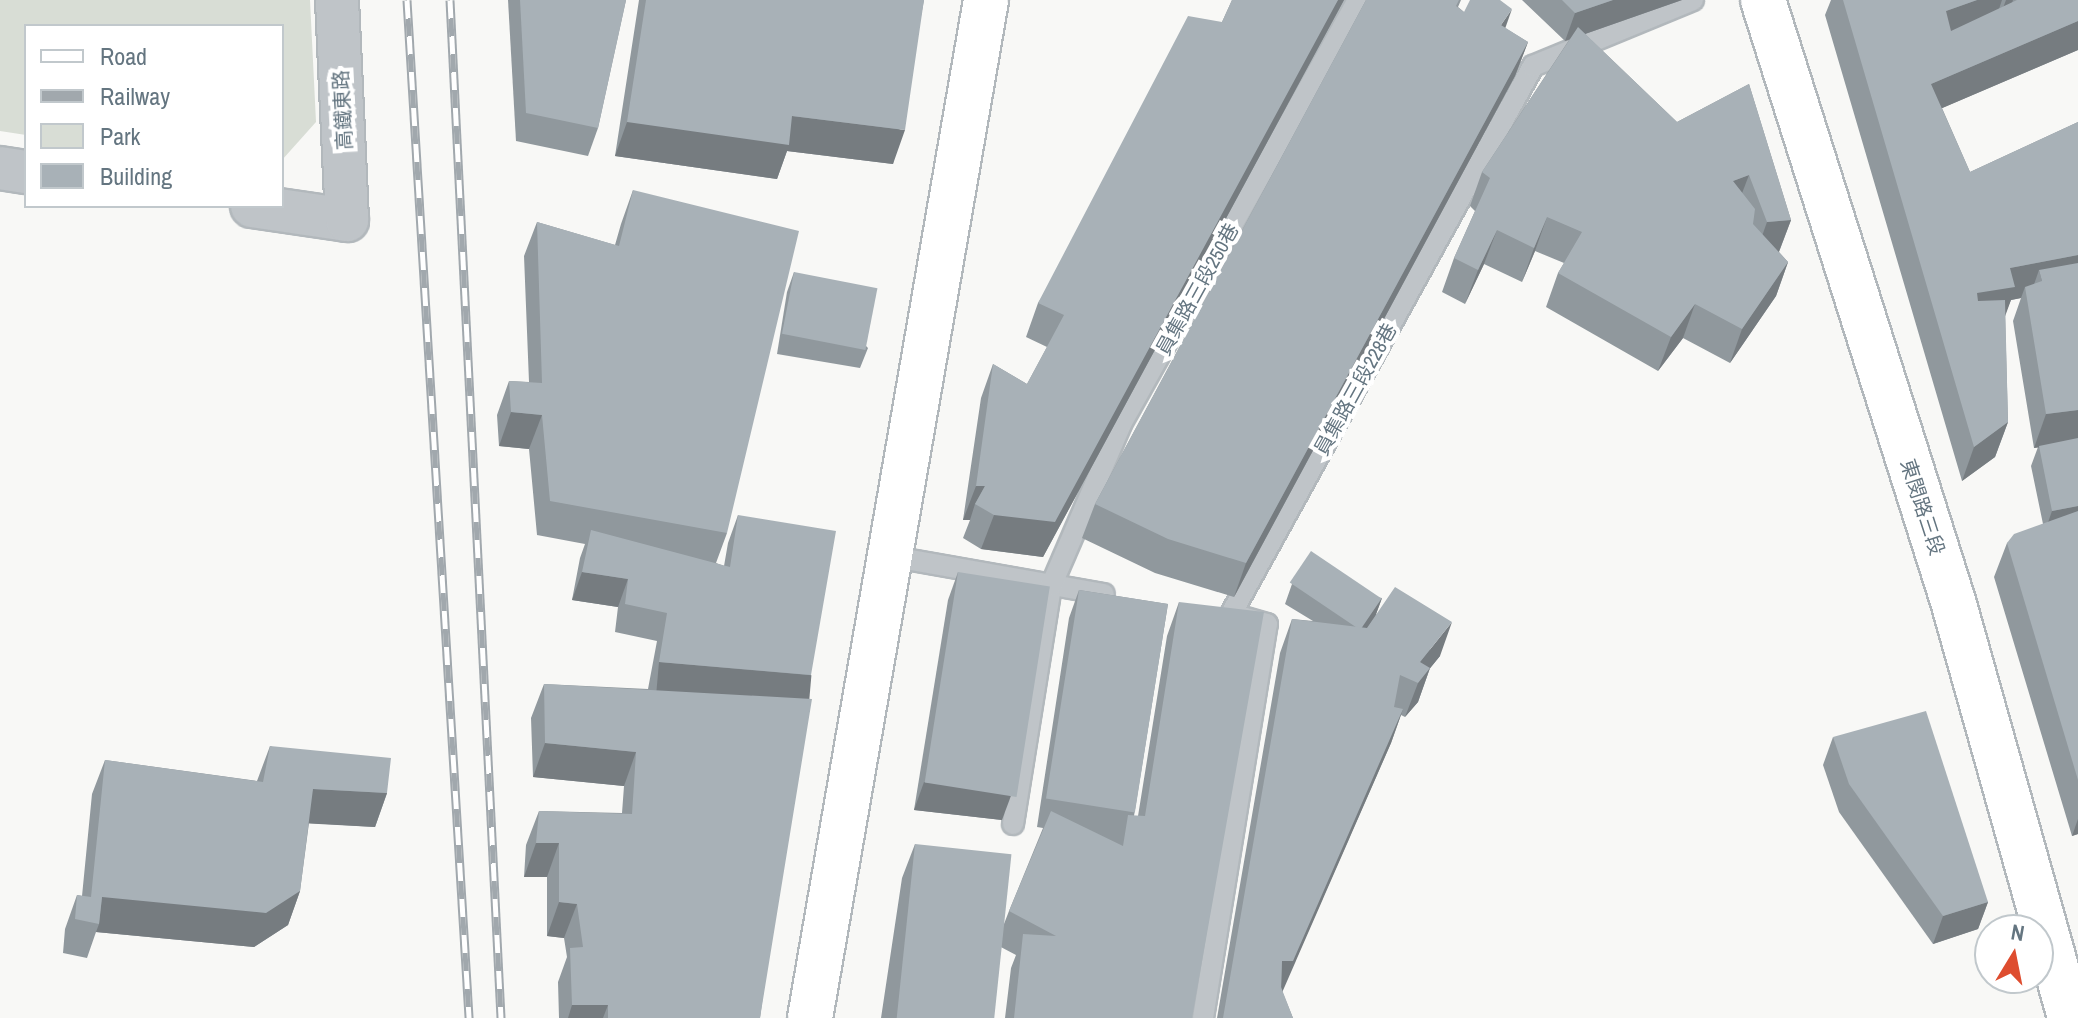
<!DOCTYPE html>
<meta charset="utf-8">
<style>
body{margin:0}
#map{position:relative;width:2078px;height:1018px;overflow:hidden;background:#f8f8f6;font-family:"Archivo Narrow","Noto Sans TC",sans-serif}
div>[style]{position:absolute}
[style*='--x']{left:calc(var(--x)*1px);top:calc(var(--y)*1px);width:calc(var(--w)*1px);rotate:calc(var(--a)*1deg)}
.green>*{inset:0;background:#d8ddd5}
.roads{filter:drop-shadow(2px 0 #b2b8bc) drop-shadow(-2px 0 #b2b8bc) drop-shadow(0 2px #b2b8bc) drop-shadow(0 -2px #b2b8bc)}
.lane>*{height:20px;margin:-10px;padding:0 10px;transform-origin:10px;border-radius:10px;background:#bfc4c8}
.street>*{height:42px;margin:-21px;padding:0 21px;transform-origin:21px;border-radius:21px;background:#bfc4c8}
.secondary>*{height:44px;margin:-22px;padding:0 22px;transform-origin:22px;border-radius:22px;background:#fff}
.rail>*{height:9px;margin-top:-4.5px;transform-origin:0;background:repeating-linear-gradient(90deg,#fff 0 18px,#a1a8ad 0 36px);box-sizing:border-box;border-block:2px solid #a1a8ad}
.wall>*{inset:0;background:#90989d}
.shaded-wall>*{inset:0;background:#767c80;transform-origin:0 0}
.building>*{inset:0;background:#a8b1b7;transform-origin:0 0}
span{translate:-50% -50%;white-space:nowrap;text-align:center;line-height:1.15;-webkit-text-stroke:8px #fff;paint-order:stroke}
.street-label{font-size:20px;color:#647580}
.legend{position:absolute;left:24px;top:24px;width:260px;height:184px;box-sizing:border-box;background:#fff;border:2px solid #c1c8cc;margin:0;padding:10px 14px;list-style:none;font-size:24px;color:#647580}
.legend li{display:flex;align-items:center;gap:16px;height:40px}
.legend b{width:40px;border:2px solid #c1c8cc}
.north{position:absolute;left:1974px;top:914px;width:80px;height:80px;box-sizing:border-box;background:#fff;border:2px solid #c1c8cc;border-radius:50%;rotate:10deg;font-size:22px;font-weight:700;line-height:32px;text-align:center;color:#647580}
.north::after{content:'';display:block;margin:auto;width:28px;height:36px;background:#de4d2f;clip-path:polygon(50% 0,100% 100%,50% 72%,0 100%)}
</style>
<div id="map">
<div class="green">
<i style="clip-path:polygon(0 0,310px 0,316px 122px,282px 160px,282px 26px,26px 26px,26px 135px,0 131px)"></i>
</div>
<div class="roads">
<div class="lane">
<i style="--x:894;--y:557;--w:213;--a:10"></i>
<i style="--x:1013;--y:824;--w:241;--a:-80.9"></i>
<i style="--x:1051;--y:586;--w:176;--a:-66.6"></i>
<i style="--x:1121;--y:424;--w:486;--a:-60.8"></i>
<i style="--x:1203;--y:1018;--w:399;--a:-80.8"></i>
<i style="--x:1267;--y:624;--w:37;--a:-164"></i>
<i style="--x:1231;--y:614;--w:626;--a:-61.14"></i>
<i style="--x:1533;--y:66;--w:173;--a:-22.4"></i>
</div>
<div class="street">
<i style="--x:0;--y:168;--w:26;--a:9"></i>
<i style="--x:252;--y:206;--w:96;--a:8.4"></i>
<i style="--x:347;--y:220;--w:220;--a:-92.6"></i>
</div>
<div class="secondary">
<i style="--x:1763;--y:0;--w:630;--a:72.46"></i>
<i style="--x:1953;--y:601;--w:433;--a:74.3"></i>
<i style="--x:810;--y:1018;--w:1033;--a:-80.19"></i>
</div>
</div>
<div class="rail">
<i style="--x:407;--y:0;--w:1020;--a:86.51"></i>
<i style="--x:450;--y:0;--w:1019;--a:87.13"></i>
</div>
<div class="wall">
<i style="clip-path:polygon(508px 0,626px 0,598px 128px,588px 156px,516px 141px)"></i>
<i style="clip-path:polygon(639px 0,924px 0,893px 164px,787px 151px,777px 179px,615px 156px)"></i>
<i style="clip-path:polygon(1232px 0,1344px 0,1043px 557px,981px 549px,963px 538px,970px 520px,963px 520px,981px 398px,993px 364px,1027px 384px,1047px 347px,1026px 337px,1038px 303px,1222px 22px)"></i>
<i style="clip-path:polygon(1366px 0,1461px 0,1458px 7px,1464px 12px,1505px 28px,1528px 42px,1515px 76px,1234px 597px,1155px 573px,1082px 538px,1095px 504px)"></i>
<i style="clip-path:polygon(1522px 0,1682px 0,1585px 34px,1677px 122px,1749px 84px,1791px 220px,1779px 252px,1788px 262px,1776px 296px,1730px 363px,1683px 338px,1658px 371px,1546px 307px,1558px 273px,1564px 263px,1535px 251px,1522px 282px,1484px 264px,1465px 304px,1442px 292px,1454px 258px,1475px 211px,1470px 206px,1482px 172px,1569px 40px,1565px 41px)"></i>
<i style="clip-path:polygon(1831px 0,2078px 0,2078px 50px,1942px 108px,1970px 172px,2078px 122px,2078px 834px,2072px 836px,1994px 577px,2007px 543px,2043px 524px,2031px 466px,2038px 447px,2034px 448px,2013px 321px,2021px 298px,2011px 300px,2005px 314px,2008px 422px,1995px 457px,1962px 481px,1825px 15px)"></i>
<i style="clip-path:polygon(633px 190px,727px 533px,716px 563px,724px 566px,728px 543px,738px 515px,811px 675px,803px 698px,760px 1018px,559px 1018px,558px 982px,567px 957px,564px 938px,547px 936px,547px 877px,524px 877px,526px 845px,539px 811px,622px 813px,624px 786px,533px 777px,531px 718px,544px 684px,648px 689px,657px 641px,615px 632px,618px 607px,572px 600px,580px 558px,585px 544px,537px 535px,529px 449px,499px 446px,497px 415px,509px 381px,529px 382px,524px 256px,537px 222px,615px 245px,621px 224px)"></i>
<i style="clip-path:polygon(794px 272px,868px 348px,860px 368px,777px 354px,787px 292px)"></i>
<i style="clip-path:polygon(958px 572px,1002px 820px,914px 810px,948px 600px)"></i>
<i style="clip-path:polygon(1292px 584px,1382px 598px,1376px 614px,1440px 656px,1430px 668px,1418px 702px,1405px 717px,1401px 715px,1391px 743px,1282px 991px,1293px 1018px,1217px 1018px,1280px 653px,1292px 619px,1313px 621px,1285px 604px)"></i>
<i style="clip-path:polygon(1079px 590px,1168px 604px,1134px 816px,1138px 816px,1167px 636px,1179px 602px,1192px 1018px,1005px 1018px,1011px 968px,1016px 955px,997px 945px,985px 1018px,881px 1018px,902px 878px,915px 844px,997px 942px,1009px 911px,1043px 828px,1037px 827px,1069px 618px)"></i>
<i style="clip-path:polygon(1833px 737px,1988px 902px,1978px 929px,1933px 944px,1839px 812px,1823px 765px)"></i>
<i style="clip-path:polygon(270px 746px,387px 793px,375px 827px,309px 823px,300px 891px,288px 925px,254px 947px,96px 932px,87px 958px,63px 953px,65px 929px,77px 895px,82px 896px,92px 794px,105px 760px,257px 781px)"></i>
</div>
<div class="shaded-wall">
<i style="clip-path:polygon(1338px 0,1344px 0,1043px 557px,981px 549px,994px 515px)"></i>
<i style="clip-path:polygon(1613px 0,1682px 0,1565px 41px,1575px 13px)"></i>
<i style="clip-path:polygon(1977px 0,2002px 0,1994px 24px,1933px 45px,1946px 11px)"></i>
<i style="clip-path:polygon(2006px 0,2013px 0,2007px 17px,1999px 19px)"></i>
<i style="clip-path:polygon(1512px 9px,1500px 43px,1501px 25px)"></i>
<i style="clip-path:polygon(2078px 21px,2078px 50px,1919px 118px,1931px 84px)"></i>
<i style="clip-path:polygon(1528px 42px,1515px 76px,1234px 597px,1246px 563px)"></i>
<i style="clip-path:polygon(792px 116px,905px 130px,893px 164px,787px 151px,777px 179px,615px 156px,627px 122px)"></i>
<i style="clip-path:polygon(1749px 175px,1736px 209px,1733px 181px)"></i>
<i style="clip-path:polygon(1547px 217px,1535px 251px,1522px 282px,1534px 248px)"></i>
<i style="clip-path:polygon(1791px 220px,1778px 254px,1755px 256px,1767px 222px)"></i>
<i style="clip-path:polygon(1497px 230px,1484px 264px,1465px 304px,1478px 270px)"></i>
<i style="clip-path:polygon(2078px 255px,2078px 287px,2042px 281px,2039px 270px,2030px 296px,2025px 287px,2021px 298px,2011px 300px,2003px 322px,1965px 327px,1977px 293px,2010px 268px)"></i>
<i style="clip-path:polygon(1788px 262px,1776px 296px,1730px 363px,1742px 329px)"></i>
<i style="clip-path:polygon(1695px 304px,1683px 338px,1658px 371px,1671px 337px)"></i>
<i style="clip-path:polygon(2078px 410px,2078px 443px,2034px 448px,2046px 414px)"></i>
<i style="clip-path:polygon(511px 412px,542px 415px,529px 449px,499px 446px)"></i>
<i style="clip-path:polygon(2008px 422px,1995px 457px,1962px 481px,1974px 447px)"></i>
<i style="clip-path:polygon(976px 486px,985px 486px,975px 504px,970px 520px,963px 520px)"></i>
<i style="clip-path:polygon(2078px 506px,2078px 524px,2045px 531px,2052px 511px)"></i>
<i style="clip-path:polygon(582px 572px,628px 579px,618px 607px,572px 600px)"></i>
<i style="clip-path:polygon(1382px 598px,1375px 617px,1355px 646px,1362px 626px)"></i>
<i style="clip-path:polygon(1452px 622px,1440px 656px,1419px 682px,1430px 668px,1418px 702px,1405px 717px,1418px 683px,1420px 662px)"></i>
<i style="left:659px;top:662px;width:153px;height:30px;rotate:5deg"></i>
<i style="clip-path:polygon(1403px 709px,1391px 743px,1281px 995px,1282px 961px)"></i>
<i style="clip-path:polygon(545px 743px,636px 752px,624px 786px,533px 777px)"></i>
<i style="clip-path:polygon(924px 782px,1012px 793px,1002px 820px,914px 810px)"></i>
<i style="clip-path:polygon(313px 789px,387px 793px,375px 827px,300px 823px)"></i>
<i style="clip-path:polygon(2078px 819px,2078px 834px,2072px 836px)"></i>
<i style="clip-path:polygon(536px 843px,559px 843px,547px 877px,524px 877px)"></i>
<i style="clip-path:polygon(300px 891px,288px 925px,254px 947px,96px 932px,99px 924px,102px 897px)"></i>
<i style="clip-path:polygon(559px 902px,577px 904px,564px 938px,547px 936px)"></i>
<i style="clip-path:polygon(1988px 902px,1978px 929px,1933px 944px,1943px 916px)"></i>
<i style="clip-path:polygon(572px 1005px,608px 1005px,603px 1018px,568px 1018px)"></i>
</div>
<div class="building">
<i style="clip-path:polygon(520px 0,626px 0,598px 128px,526px 113px)"></i>
<i style="clip-path:polygon(646px 0,924px 0,905px 130px,792px 116px,789px 145px,627px 122px)"></i>
<i style="clip-path:polygon(1232px 0,1338px 0,1055px 522px,994px 515px,975px 504px,985px 486px,976px 486px,993px 364px,1027px 384px,1064px 315px,1038px 303px,1188px 16px,1222px 22px)"></i>
<i style="clip-path:polygon(1366px 0,1459px 0,1456px 6px,1464px 12px,1470px 0,1500px 0,1512px 9px,1501px 25px,1528px 42px,1246px 563px,1168px 539px,1095px 504px)"></i>
<i style="clip-path:polygon(1562px 0,1613px 0,1575px 13px)"></i>
<i style="clip-path:polygon(1843px 0,1977px 0,1946px 11px,1951px 31px,2017px 0,2078px 0,2078px 21px,1931px 84px,1970px 172px,2078px 122px,2078px 255px,2010px 268px,2015px 287px,1977px 293px,1978px 301px,2005px 300px,2008px 422px,1974px 447px)"></i>
<i style="clip-path:polygon(1578px 27px,1677px 122px,1749px 84px,1791px 220px,1767px 222px,1749px 175px,1733px 181px,1755px 209px,1753px 224px,1788px 262px,1742px 329px,1695px 304px,1671px 337px,1558px 273px,1582px 232px,1547px 217px,1534px 248px,1497px 230px,1478px 270px,1454px 258px,1490px 178px,1482px 172px)"></i>
<i style="clip-path:polygon(633px 190px,799px 231px,727px 533px,550px 501px,542px 415px,511px 412px,509px 381px,542px 383px,537px 222px,619px 246px)"></i>
<i style="clip-path:polygon(2078px 263px,2078px 410px,2046px 414px,2025px 287px,2042px 281px,2039px 270px)"></i>
<i style="left:794px;top:272px;width:85px;height:63px;rotate:11deg"></i>
<i style="clip-path:polygon(2078px 438px,2078px 506px,2052px 511px,2039px 446px)"></i>
<i style="clip-path:polygon(2078px 511px,2078px 780px,2007px 543px,2014px 534px)"></i>
<i style="clip-path:polygon(738px 515px,836px 531px,811px 675px,659px 662px,667px 613px,625px 604px,628px 579px,582px 572px,591px 530px,730px 567px)"></i>
<i style="left:1311px;top:551px;width:85px;height:38px;rotate:34deg"></i>
<i style="left:958px;top:572px;width:93px;height:213px;rotate:9deg"></i>
<i style="clip-path:polygon(1395px 587px,1452px 622px,1420px 662px,1430px 668px,1418px 683px,1400px 675px,1394px 707px,1403px 709px,1293px 961px,1282px 961px,1281px 987px,1293px 1018px,1223px 1018px,1292px 619px,1367px 628px)"></i>
<i style="left:1079px;top:590px;width:90px;height:211px;rotate:9deg"></i>
<i style="clip-path:polygon(1179px 602px,1264px 612px,1192px 1018px,1014px 1018px,1023px 934px,1056px 936px,1009px 911px,1051px 811px,1123px 846px,1128px 815px,1145px 816px)"></i>
<i style="clip-path:polygon(544px 684px,812px 699px,760px 1018px,608px 1018px,608px 1005px,572px 1005px,570px 948px,583px 947px,577px 904px,559px 902px,559px 843px,536px 843px,539px 811px,632px 814px,636px 752px,545px 743px)"></i>
<i style="clip-path:polygon(1926px 711px,1988px 902px,1943px 916px,1849px 784px,1833px 737px)"></i>
<i style="clip-path:polygon(270px 746px,391px 758px,387px 793px,313px 789px,300px 891px,266px 913px,102px 897px,99px 924px,75px 919px,77px 895px,91px 897px,105px 760px,263px 782px)"></i>
<i style="left:915px;top:844px;width:97px;height:176px;rotate:6deg"></i>
</div>
<div class="street-label">
<span style="left:342px;top:110px;rotate:-93deg">高鐵東路</span>
<span style="left:1197px;top:289px;rotate:-61deg">員集路三段250巷</span>
<span style="left:1355px;top:389px;rotate:-61deg">員集路三段228巷</span>
<span style="left:1923px;top:507px;rotate:72deg">東閔路三段</span>
</div>
<ul class="legend">
<li><b style="height:10px;background:#fff"></b>Road</li>
<li><b style="height:10px;background:#a1a8ad"></b>Railway</li>
<li><b style="height:22px;background:#d8ddd5"></b>Park</li>
<li><b style="height:22px;background:#a8b1b7"></b>Building</li>
</ul>
<div class="north">N</div>
</div>
